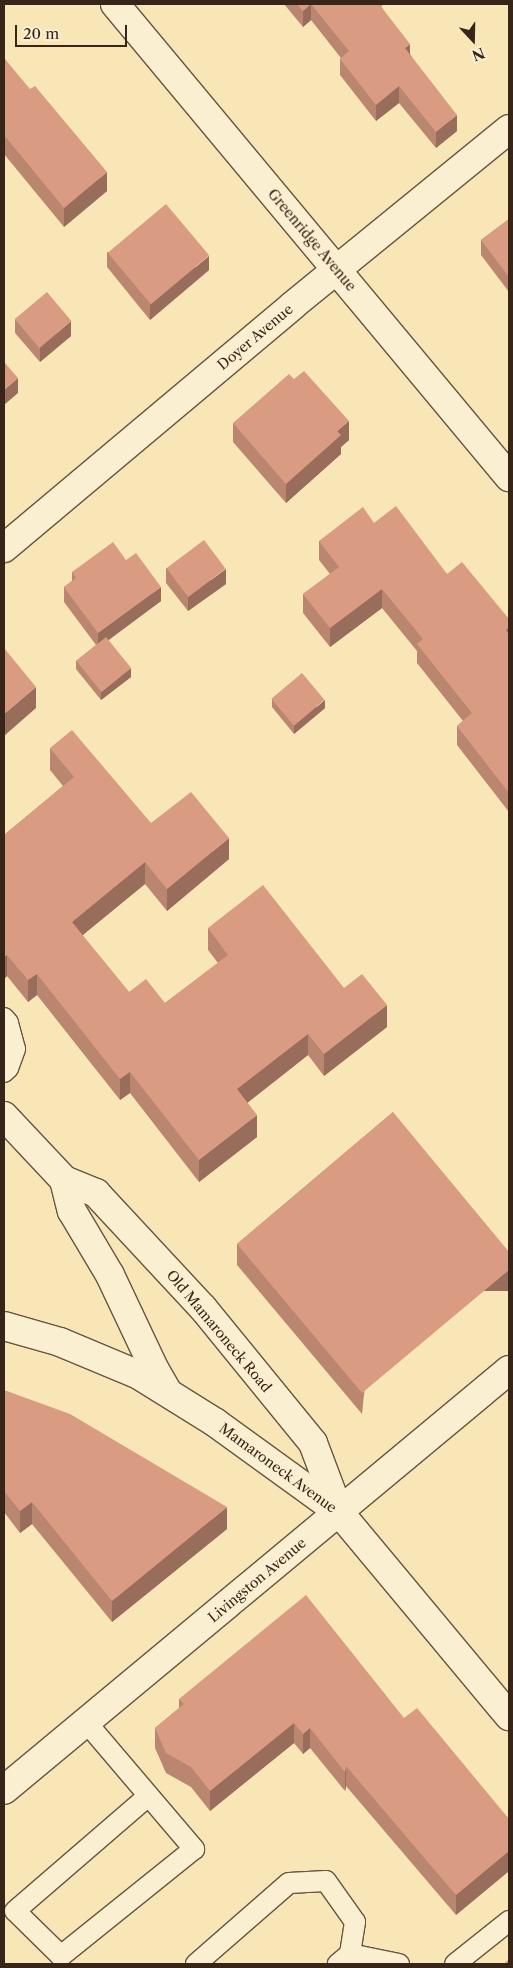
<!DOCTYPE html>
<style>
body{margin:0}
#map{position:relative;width:513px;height:1968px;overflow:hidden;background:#f8e6b6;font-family:"Libre Caslon Text",serif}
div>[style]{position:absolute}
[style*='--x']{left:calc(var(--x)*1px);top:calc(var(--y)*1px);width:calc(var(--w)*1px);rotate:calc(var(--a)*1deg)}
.roads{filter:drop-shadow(1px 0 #685541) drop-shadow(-1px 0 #685541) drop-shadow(0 1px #685541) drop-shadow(0 -1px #685541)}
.lane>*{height:20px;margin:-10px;padding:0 10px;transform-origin:10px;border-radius:10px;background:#faefd0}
.street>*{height:28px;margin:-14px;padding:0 14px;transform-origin:14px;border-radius:14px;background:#faefd0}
.secondary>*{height:28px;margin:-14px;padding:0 14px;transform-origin:14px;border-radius:14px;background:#faefd0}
.wall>*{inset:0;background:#bb8670}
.shaded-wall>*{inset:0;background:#986d5b;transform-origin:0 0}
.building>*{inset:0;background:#d99c82;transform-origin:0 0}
span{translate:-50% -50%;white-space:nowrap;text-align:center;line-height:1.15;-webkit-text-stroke:4px #faefd0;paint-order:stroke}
.street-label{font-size:14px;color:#38251a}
.frame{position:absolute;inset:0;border:5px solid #38251a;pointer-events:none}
.north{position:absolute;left:448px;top:15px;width:50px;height:50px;-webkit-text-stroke:4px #faefd0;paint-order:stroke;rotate:159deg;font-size:14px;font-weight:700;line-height:20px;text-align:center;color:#38251a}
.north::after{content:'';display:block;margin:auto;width:18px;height:22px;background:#38251a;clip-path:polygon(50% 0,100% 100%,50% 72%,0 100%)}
.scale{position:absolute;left:15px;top:25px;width:112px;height:22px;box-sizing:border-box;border:2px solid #38251a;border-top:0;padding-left:6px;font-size:15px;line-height:18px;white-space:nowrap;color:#38251a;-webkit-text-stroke:4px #faefd0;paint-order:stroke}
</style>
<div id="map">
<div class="roads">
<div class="lane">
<i style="--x:4;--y:1018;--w:6;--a:51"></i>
<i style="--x:8;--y:1023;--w:27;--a:75"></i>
<i style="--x:15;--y:1049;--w:20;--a:110"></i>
<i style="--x:8;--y:1068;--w:6;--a:135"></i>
<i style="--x:86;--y:1722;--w:167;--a:49.6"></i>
<i style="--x:194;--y:1849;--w:171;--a:141.2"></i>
<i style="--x:61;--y:1956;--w:64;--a:-135.6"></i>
<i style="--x:15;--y:1911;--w:176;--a:-40.8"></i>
<i style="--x:350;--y:1954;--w:50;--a:11.5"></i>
<i style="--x:196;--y:1964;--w:123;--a:-41.1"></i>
<i style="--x:289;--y:1883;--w:37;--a:-3"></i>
<i style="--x:326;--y:1881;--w:50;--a:54.7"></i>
<i style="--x:355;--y:1922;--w:32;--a:99"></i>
<i style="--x:350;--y:1954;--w:16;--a:140"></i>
<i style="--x:455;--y:1964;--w:69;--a:-38.5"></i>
</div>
<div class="street">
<i style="--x:4;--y:548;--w:376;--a:-40"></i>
<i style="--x:292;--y:306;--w:280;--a:-39.2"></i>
</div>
<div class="secondary">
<i style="--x:115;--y:4;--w:616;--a:50.21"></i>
<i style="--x:4;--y:1116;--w:88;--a:46.8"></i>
<i style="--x:64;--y:1180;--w:35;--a:22"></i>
<i style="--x:96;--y:1193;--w:157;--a:47.1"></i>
<i style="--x:203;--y:1308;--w:174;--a:50.8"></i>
<i style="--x:313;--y:1443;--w:74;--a:69.4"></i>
<i style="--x:64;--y:1180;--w:32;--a:76"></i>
<i style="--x:72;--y:1211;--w:74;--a:59.3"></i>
<i style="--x:110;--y:1275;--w:105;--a:64.7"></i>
<i style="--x:155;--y:1370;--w:24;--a:60"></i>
<i style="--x:4;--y:1326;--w:58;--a:15.9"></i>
<i style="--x:60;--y:1342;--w:86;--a:22.7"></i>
<i style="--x:139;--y:1375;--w:91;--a:31.9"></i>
<i style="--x:216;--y:1423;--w:152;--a:35.9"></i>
<i style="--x:339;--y:1512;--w:266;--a:50.2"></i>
<i style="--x:4;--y:1790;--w:657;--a:-39.75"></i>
</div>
</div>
<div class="wall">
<i style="clip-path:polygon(284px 4px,385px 4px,381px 6px,457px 131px,436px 148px,399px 103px,376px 121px,340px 75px,340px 59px,341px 58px,311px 20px,303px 27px)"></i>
<i style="clip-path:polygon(4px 58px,107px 191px,64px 227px,4px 154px)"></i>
<i style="clip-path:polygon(509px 219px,509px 292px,481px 255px,481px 240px)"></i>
<i style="clip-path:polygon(107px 252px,209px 270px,150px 320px,107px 267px)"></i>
<i style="clip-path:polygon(15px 319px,71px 336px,40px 362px,15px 333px)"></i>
<i style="clip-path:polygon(233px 423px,349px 440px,341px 447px,341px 454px,286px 503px,233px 442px)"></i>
<i style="clip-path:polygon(374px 523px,447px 574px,509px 619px,509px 812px,457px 745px,457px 726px,463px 721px,417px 663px,417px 651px,382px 608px,330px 647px,303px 613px,303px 594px,330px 574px,319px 560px,319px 541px)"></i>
<i style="clip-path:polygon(126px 560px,161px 601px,108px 640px,131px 677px,101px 700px,76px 669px,76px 661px,96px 645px,64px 602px,64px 587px,72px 581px,72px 572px)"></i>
<i style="clip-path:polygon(166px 568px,226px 584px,188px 611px,166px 583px)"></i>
<i style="clip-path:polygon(272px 699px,325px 708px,294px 734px,272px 707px)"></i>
<i style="clip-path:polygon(50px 748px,151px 823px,229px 859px,167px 911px,145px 884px,82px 935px,129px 992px,165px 1003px,218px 963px,208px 950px,208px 928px,344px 988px,387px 1027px,324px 1076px,308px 1055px,247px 1103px,257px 1137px,199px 1182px,130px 1093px,120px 1100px,37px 995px,28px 1002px,7px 976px,4px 979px,4px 835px,63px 786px,50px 770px)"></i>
<i style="clip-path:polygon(393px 1112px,362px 1414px,237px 1265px,237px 1244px)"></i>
<i style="clip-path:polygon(4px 1390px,227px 1529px,112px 1622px,32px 1524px,20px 1533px,4px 1512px)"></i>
<i style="clip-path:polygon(179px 1699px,404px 1718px,509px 1819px,509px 1871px,456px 1915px,346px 1786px,345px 1791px,310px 1748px,303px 1754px,294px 1743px,210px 1811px,191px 1787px,166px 1773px,155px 1748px,155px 1728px,179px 1708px)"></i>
</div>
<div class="shaded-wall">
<i style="clip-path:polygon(311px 4px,311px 20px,303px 27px,303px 11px)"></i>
<i style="clip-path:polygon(410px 44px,410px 60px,405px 48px)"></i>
<i style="clip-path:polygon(399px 86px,399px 103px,376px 121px,376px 105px)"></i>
<i style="clip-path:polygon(457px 115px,457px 131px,436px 148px,436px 132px)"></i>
<i style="clip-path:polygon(107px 172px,107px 191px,64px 227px,64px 208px)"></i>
<i style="clip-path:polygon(209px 256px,209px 270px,150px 320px,150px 305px)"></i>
<i style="clip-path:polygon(71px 321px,71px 336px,40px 362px,40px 348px)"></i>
<i style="clip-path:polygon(18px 378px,18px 393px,4px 405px,4px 390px)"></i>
<i style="clip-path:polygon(349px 421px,349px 440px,341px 447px,341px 454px,286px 503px,286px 484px,337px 431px)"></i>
<i style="clip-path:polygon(226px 569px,226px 584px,188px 611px,188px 597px)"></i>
<i style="clip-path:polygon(161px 587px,161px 601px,98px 648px,98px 633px)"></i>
<i style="clip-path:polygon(382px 589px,382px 608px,330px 647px,330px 628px)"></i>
<i style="clip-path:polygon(509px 627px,509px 646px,506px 630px)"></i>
<i style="clip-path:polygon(131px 668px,131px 677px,101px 700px,101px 692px)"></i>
<i style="clip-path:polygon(36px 687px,36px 708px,4px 736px,4px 714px)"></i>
<i style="clip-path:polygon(325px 700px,325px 708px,294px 734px,294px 726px)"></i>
<i style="clip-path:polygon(229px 838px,229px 859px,167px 911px,167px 889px)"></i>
<i style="clip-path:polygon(145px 862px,145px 884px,72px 944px,72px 922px)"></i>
<i style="clip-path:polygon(7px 955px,7px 976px,4px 979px,4px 957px)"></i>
<i style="clip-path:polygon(37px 974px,37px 995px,28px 1002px,28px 980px)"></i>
<i style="clip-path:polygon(387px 1005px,387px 1027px,324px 1076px,324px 1054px)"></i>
<i style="clip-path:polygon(308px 1034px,308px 1055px,237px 1111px,237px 1089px)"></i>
<i style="clip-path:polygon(130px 1072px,130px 1093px,120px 1100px,120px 1079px)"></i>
<i style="clip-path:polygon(257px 1115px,257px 1137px,199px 1182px,199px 1160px)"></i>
<i style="left:509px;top:1270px;width:21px;height:192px;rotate:90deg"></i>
<i style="clip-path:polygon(32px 1502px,32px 1524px,20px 1533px,20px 1511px)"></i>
<i style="clip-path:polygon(227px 1507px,227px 1529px,112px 1622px,112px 1601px)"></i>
<i style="clip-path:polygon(294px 1723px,294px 1743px,210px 1811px,210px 1791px)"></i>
<i style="clip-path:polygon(310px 1728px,310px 1748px,303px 1754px,303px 1734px)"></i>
<i style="clip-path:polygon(346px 1766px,346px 1786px,345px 1791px,345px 1772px)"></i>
<i style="clip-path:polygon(509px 1851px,509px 1871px,456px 1915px,456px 1895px)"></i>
</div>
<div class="building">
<i style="clip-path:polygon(297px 4px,311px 4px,303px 11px)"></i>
<i style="clip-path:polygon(311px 4px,379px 4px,410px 44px,405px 48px,457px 115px,436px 132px,399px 86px,376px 105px,340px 59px,349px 51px)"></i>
<i style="clip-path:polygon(4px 58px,30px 89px,35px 86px,107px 172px,64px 208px,4px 135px)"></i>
<i style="left:166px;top:204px;width:67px;height:76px;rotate:50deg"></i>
<i style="clip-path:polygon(509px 219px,509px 277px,481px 240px)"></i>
<i style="left:47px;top:292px;width:38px;height:42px;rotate:50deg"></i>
<i style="clip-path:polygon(4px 362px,18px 378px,4px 390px)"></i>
<i style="clip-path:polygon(304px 371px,349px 421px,337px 431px,341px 435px,286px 484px,233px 423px,289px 374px,294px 379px)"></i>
<i style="clip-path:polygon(396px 506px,447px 574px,462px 562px,509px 619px,509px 627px,506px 630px,509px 634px,509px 793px,457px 726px,472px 713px,417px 644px,423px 639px,382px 589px,330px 628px,303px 594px,339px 567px,319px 541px,363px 507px,374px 523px)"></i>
<i style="left:204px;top:540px;width:36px;height:47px;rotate:53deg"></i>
<i style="clip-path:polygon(113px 542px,126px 560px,136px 553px,161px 587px,98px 633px,64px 587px,76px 578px,72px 572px)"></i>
<i style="left:106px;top:637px;width:40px;height:38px;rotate:51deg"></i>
<i style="clip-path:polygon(4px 648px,36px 687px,4px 714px)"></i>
<i style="left:302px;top:673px;width:35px;height:40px;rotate:50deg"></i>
<i style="clip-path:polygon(72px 730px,151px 823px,191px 792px,229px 838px,167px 889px,145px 862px,72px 922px,129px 992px,146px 979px,165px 1003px,228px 955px,208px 928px,263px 885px,344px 988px,362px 974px,387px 1005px,324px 1054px,308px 1034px,237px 1089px,257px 1115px,199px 1160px,130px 1072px,120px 1079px,37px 974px,28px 980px,7px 955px,4px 957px,4px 835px,74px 777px,50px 748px)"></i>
<i style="clip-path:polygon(393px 1112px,509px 1252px,509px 1270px,362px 1393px,237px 1244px)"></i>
<i style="clip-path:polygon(4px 1390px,70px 1414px,227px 1507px,112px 1601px,32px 1502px,20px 1511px,4px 1491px)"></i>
<i style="clip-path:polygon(306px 1595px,404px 1718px,417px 1708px,509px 1819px,509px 1851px,456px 1895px,346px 1766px,345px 1772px,310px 1728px,303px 1734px,294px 1723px,210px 1791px,191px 1767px,166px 1753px,155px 1728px,184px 1704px,179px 1699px)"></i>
<i style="clip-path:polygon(509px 1959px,509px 1964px,504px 1964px)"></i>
</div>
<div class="street-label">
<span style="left:312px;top:240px;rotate:50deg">Greenridge Avenue</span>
<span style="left:255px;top:337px;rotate:-40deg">Doyer Avenue</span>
<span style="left:219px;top:1331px;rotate:50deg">Old Mamaroneck Road</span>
<span style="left:278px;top:1468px;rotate:36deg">Mamaroneck Avenue</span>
<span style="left:257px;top:1580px;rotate:-40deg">Livingston Avenue</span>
</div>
<div class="frame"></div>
<div class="north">N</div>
<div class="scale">20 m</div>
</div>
